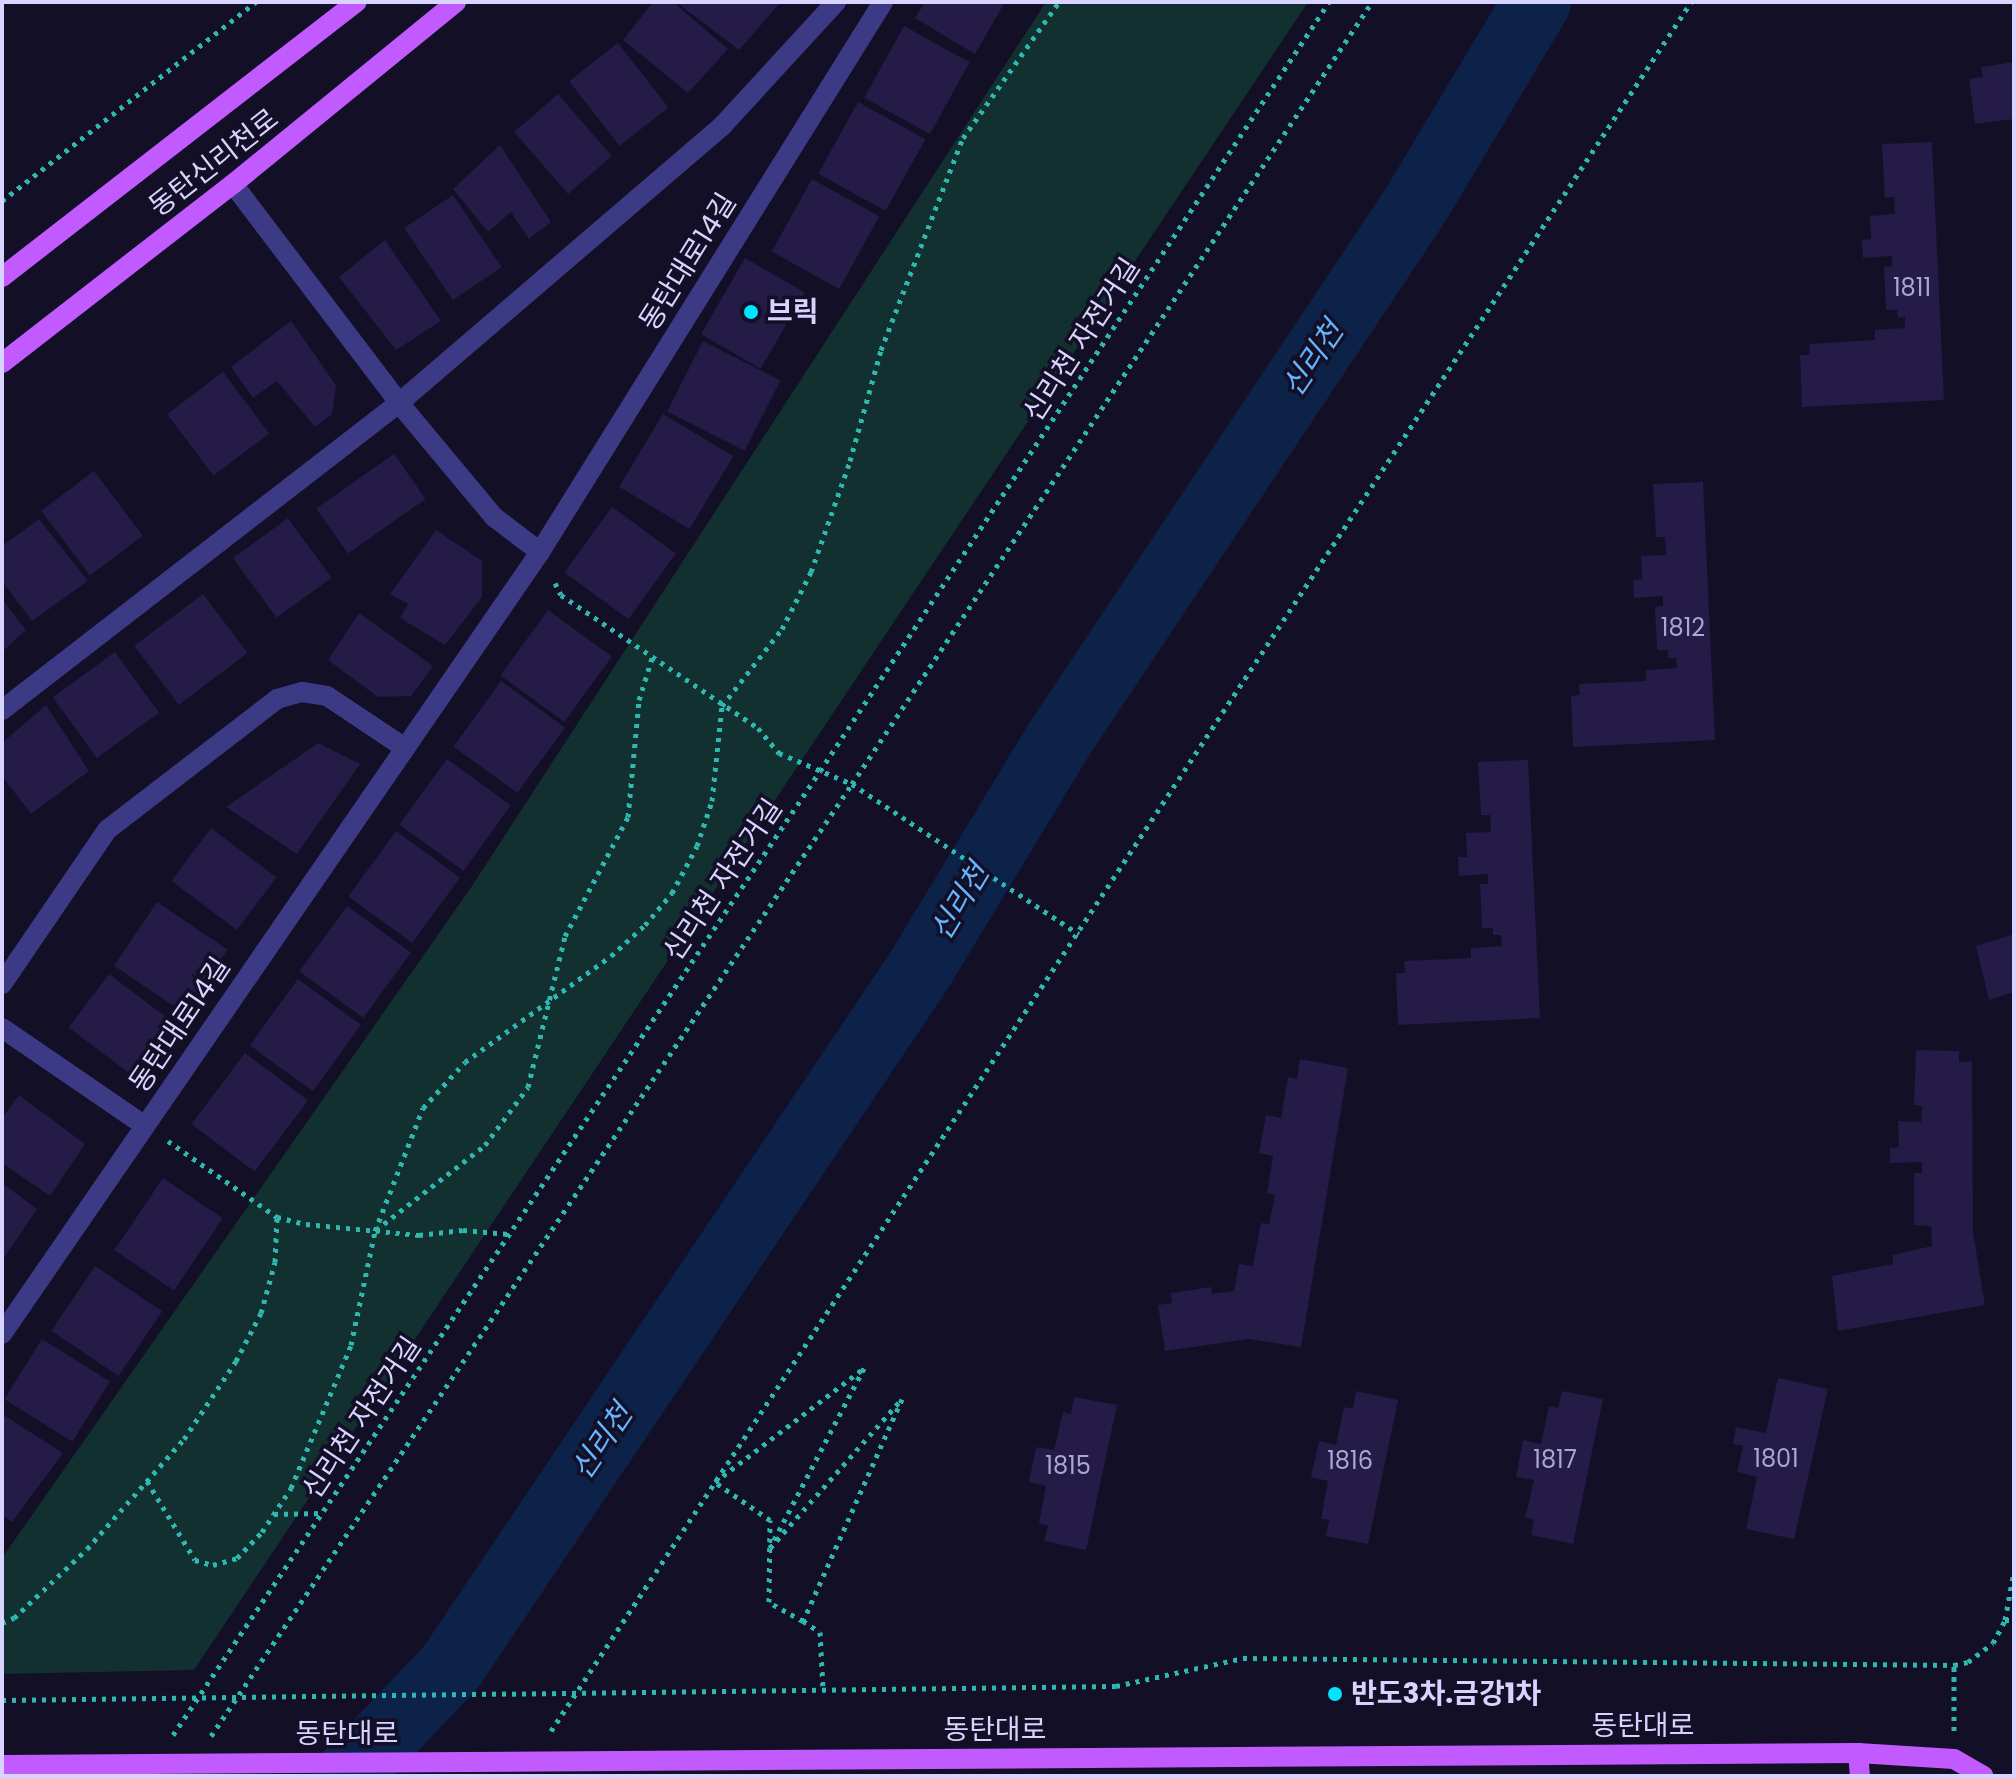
<!DOCTYPE html>
<meta charset="utf-8">
<style>
body{margin:0}
#map{position:relative;width:2016px;height:1778px;overflow:hidden;background:#130f26;font-family:Poppins,"Noto Sans KR",sans-serif}
div>[style]{position:absolute}
[style*='--x']{left:calc(var(--x)*1px);top:calc(var(--y)*1px);width:calc(var(--w)*1px);rotate:calc(var(--a)*1deg)}
.green>*{inset:0;background:#12302f}
.river>*{height:68px;margin:-34px;padding:0 34px;transform-origin:34px;border-radius:34px;background:#0c2248}
.building>*{inset:0;background:#241b47;transform-origin:0 0}
.path>*{height:5px;margin-top:-2.5px;transform-origin:0;background:repeating-linear-gradient(90deg,#2fb8b0 0 4px,transparent 0 10px)}
.minor>*{height:20px;margin:-10px;padding:0 10px;transform-origin:10px;border-radius:10px;background:#3d3a85}
.major>*{height:20px;margin:-10px;padding:0 10px;transform-origin:10px;border-radius:10px;background:#c25bff}
.dots>*{width:22px;height:22px;translate:-50% -50%;box-sizing:border-box;border:4px solid #130f26;border-radius:50%}
span{translate:-50% -50%;white-space:nowrap;text-align:center;line-height:1.15;-webkit-text-stroke:7px #130f26;paint-order:stroke}
.number-label{font-size:24px;color:#aca6d1}
.number-label span{-webkit-text-stroke-width:0}
.street-label{font-size:28px;color:#d9d4ff}
.poi-label{font-size:28px;color:#d9d4ff;font-weight:700}
.left{translate:0 -50%;text-align:left}
.water-label{font-size:30px;color:#62b6ff;font-style:italic}
.frame{position:absolute;inset:0;border:4px solid #d9d4ff;pointer-events:none}
</style>
<div id="map">
<div class="green">
<i style="clip-path:polygon(1046px 2px,1308px 2px,194px 1670px,2px 1674px,2px 1558px,472px 886px)"></i>
</div>
<div class="river">
<i style="--x:347;--y:1776;--w:151;--a:-46.3"></i>
<i style="--x:451;--y:1667;--w:841;--a:-56.1"></i>
<i style="--x:920;--y:969;--w:267;--a:-58.8"></i>
<i style="--x:1058;--y:741;--w:643;--a:-56.29"></i>
<i style="--x:1415;--y:206;--w:238;--a:-59.1"></i>
</div>
<div class="building">
<i style="clip-path:polygon(653px 2px,673px 2px,728px 49px,688px 93px,623px 40px)"></i>
<i style="clip-path:polygon(676px 2px,781px 2px,739px 50px)"></i>
<i style="clip-path:polygon(925px 2px,1005px 2px,975px 54px,915px 18px)"></i>
<i style="left:904px;top:26px;width:75px;height:82px;rotate:29deg"></i>
<i style="left:618px;top:43px;width:82px;height:62px;rotate:52deg"></i>
<i style="clip-path:polygon(2014px 62px,2014px 119px,1975px 124px,1969px 79px,1983px 77px,1981px 67px)"></i>
<i style="left:558px;top:94px;width:82px;height:58px;rotate:49deg"></i>
<i style="left:858px;top:102px;width:77px;height:82px;rotate:29deg"></i>
<i style="clip-path:polygon(1932px 142px,1944px 400px,1802px 407px,1800px 355px,1810px 355px,1809px 344px,1875px 340px,1875px 330px,1905px 328px,1905px 317px,1898px 318px,1897px 310px,1886px 310px,1884px 267px,1892px 266px,1892px 256px,1863px 258px,1862px 240px,1871px 239px,1870px 216px,1895px 214px,1894px 197px,1885px 198px,1882px 144px)"></i>
<i style="clip-path:polygon(500px 145px,551px 222px,529px 239px,511px 212px,488px 232px,453px 189px)"></i>
<i style="left:812px;top:179px;width:77px;height:83px;rotate:29deg"></i>
<i style="left:453px;top:195px;width:87px;height:59px;rotate:56deg"></i>
<i style="clip-path:polygon(385px 240px,441px 321px,396px 350px,339px 277px)"></i>
<i style="left:745px;top:258px;width:69px;height:88px;rotate:30deg"></i>
<i style="clip-path:polygon(291px 321px,336px 385px,332px 414px,315px 427px,277px 381px,253px 398px,231px 367px)"></i>
<i style="left:703px;top:341px;width:87px;height:79px;rotate:27deg"></i>
<i style="left:223px;top:372px;width:77px;height:70px;rotate:53deg"></i>
<i style="left:663px;top:414px;width:82px;height:85px;rotate:31deg"></i>
<i style="left:394px;top:454px;width:55px;height:95px;rotate:55deg"></i>
<i style="left:94px;top:471px;width:81px;height:66px;rotate:53deg"></i>
<i style="clip-path:polygon(1703px 482px,1715px 740px,1573px 747px,1571px 696px,1580px 695px,1579px 684px,1646px 681px,1646px 670px,1677px 668px,1676px 658px,1668px 658px,1668px 650px,1657px 650px,1655px 607px,1663px 606px,1663px 596px,1634px 598px,1633px 580px,1642px 579px,1641px 556px,1666px 555px,1665px 537px,1656px 537px,1653px 484px)"></i>
<i style="left:612px;top:507px;width:79px;height:81px;rotate:36deg"></i>
<i style="left:288px;top:518px;width:74px;height:68px;rotate:54deg"></i>
<i style="clip-path:polygon(39px 519px,88px 581px,32px 621px,2px 581px,2px 546px)"></i>
<i style="clip-path:polygon(436px 530px,482px 561px,482px 597px,445px 645px,400px 618px,408px 604px,390px 594px)"></i>
<i style="left:203px;top:594px;width:74px;height:86px;rotate:53deg"></i>
<i style="clip-path:polygon(2px 599px,26px 630px,2px 652px)"></i>
<i style="left:548px;top:610px;width:79px;height:81px;rotate:36deg"></i>
<i style="clip-path:polygon(359px 613px,433px 666px,411px 696px,378px 697px,328px 660px)"></i>
<i style="left:115px;top:652px;width:75px;height:77px;rotate:54deg"></i>
<i style="left:501px;top:681px;width:79px;height:81px;rotate:36deg"></i>
<i style="clip-path:polygon(46px 705px,89px 771px,31px 814px,2px 776px,2px 743px)"></i>
<i style="clip-path:polygon(318px 743px,360px 764px,297px 854px,226px 807px)"></i>
<i style="left:447px;top:759px;width:79px;height:81px;rotate:36deg"></i>
<i style="clip-path:polygon(1528px 760px,1540px 1018px,1398px 1025px,1396px 973px,1405px 973px,1404px 961px,1471px 958px,1471px 948px,1502px 946px,1501px 935px,1493px 935px,1493px 928px,1482px 928px,1480px 884px,1488px 884px,1488px 874px,1459px 876px,1458px 857px,1467px 857px,1466px 833px,1491px 832px,1490px 815px,1481px 815px,1478px 762px)"></i>
<i style="left:211px;top:828px;width:82px;height:66px;rotate:37deg"></i>
<i style="left:396px;top:831px;width:79px;height:81px;rotate:36deg"></i>
<i style="left:157px;top:902px;width:85px;height:77px;rotate:34deg"></i>
<i style="left:347px;top:906px;width:79px;height:81px;rotate:36deg"></i>
<i style="clip-path:polygon(2014px 934px,2014px 992px,1989px 1000px,1976px 946px)"></i>
<i style="left:109px;top:974px;width:83px;height:67px;rotate:37deg"></i>
<i style="left:298px;top:979px;width:78px;height:82px;rotate:36deg"></i>
<i style="clip-path:polygon(1916px 1050px,1959px 1051px,1959px 1062px,1972px 1061px,1973px 1232px,1985px 1305px,1838px 1331px,1832px 1276px,1893px 1264px,1893px 1255px,1932px 1246px,1931px 1226px,1914px 1225px,1914px 1173px,1922px 1173px,1922px 1162px,1890px 1163px,1890px 1148px,1899px 1147px,1898px 1121px,1921px 1122px,1922px 1106px,1914px 1105px)"></i>
<i style="left:245px;top:1053px;width:79px;height:89px;rotate:37deg"></i>
<i style="clip-path:polygon(1300px 1059px,1348px 1068px,1301px 1347px,1249px 1339px,1165px 1351px,1158px 1305px,1172px 1303px,1171px 1293px,1211px 1287px,1212px 1294px,1234px 1291px,1239px 1264px,1253px 1266px,1261px 1223px,1269px 1224px,1275px 1195px,1267px 1193px,1273px 1156px,1259px 1153px,1266px 1115px,1281px 1118px,1288px 1077px,1297px 1079px)"></i>
<i style="clip-path:polygon(19px 1095px,85px 1144px,50px 1196px,2px 1163px,2px 1118px)"></i>
<i style="left:163px;top:1178px;width:72px;height:87px;rotate:34deg"></i>
<i style="clip-path:polygon(2px 1183px,37px 1209px,2px 1261px)"></i>
<i style="left:95px;top:1266px;width:81px;height:78px;rotate:34deg"></i>
<i style="left:42px;top:1339px;width:80px;height:71px;rotate:32deg"></i>
<i style="clip-path:polygon(1778px 1378px,1828px 1389px,1794px 1539px,1746px 1529px,1757px 1477px,1737px 1472px,1743px 1446px,1733px 1444px,1736px 1427px,1766px 1433px)"></i>
<i style="clip-path:polygon(1356px 1391px,1398px 1400px,1368px 1544px,1326px 1536px,1329px 1520px,1321px 1519px,1328px 1481px,1311px 1477px,1319px 1441px,1336px 1445px,1344px 1407px,1353px 1409px)"></i>
<i style="clip-path:polygon(1562px 1391px,1603px 1399px,1573px 1544px,1531px 1535px,1534px 1519px,1525px 1518px,1534px 1480px,1516px 1477px,1523px 1440px,1541px 1444px,1549px 1406px,1558px 1408px)"></i>
<i style="clip-path:polygon(1074px 1397px,1117px 1405px,1086px 1550px,1044px 1541px,1048px 1526px,1039px 1523px,1046px 1486px,1029px 1482px,1036px 1447px,1054px 1450px,1063px 1412px,1071px 1414px)"></i>
<i style="clip-path:polygon(2px 1414px,63px 1453px,12px 1522px,2px 1515px)"></i>
</div>
<div class="path">
<i style="--x:2;--y:201;--w:323;--a:-38.1"></i>
<i style="--x:555;--y:583;--w:13;--a:63"></i>
<i style="--x:561;--y:595;--w:238;--a:34"></i>
<i style="--x:758;--y:728;--w:33;--a:50"></i>
<i style="--x:779;--y:753;--w:79;--a:23"></i>
<i style="--x:852;--y:784;--w:272;--a:33.5"></i>
<i style="--x:168;--y:1141;--w:133;--a:34.9"></i>
<i style="--x:277;--y:1217;--w:30;--a:14"></i>
<i style="--x:306;--y:1224;--w:114;--a:5.6"></i>
<i style="--x:419;--y:1235;--w:44;--a:-6.5"></i>
<i style="--x:463;--y:1230;--w:45;--a:5.1"></i>
<i style="--x:376;--y:1230;--w:138;--a:-37.9"></i>
<i style="--x:485;--y:1145;--w:72;--a:-53.4"></i>
<i style="--x:528;--y:1087;--w:155;--a:-76.2"></i>
<i style="--x:565;--y:936;--w:135;--a:-62.1"></i>
<i style="--x:628;--y:817;--w:118;--a:-84.6"></i>
<i style="--x:639;--y:700;--w:44;--a:-72.8"></i>
<i style="--x:147;--y:1481;--w:92;--a:58.7"></i>
<i style="--x:195;--y:1560;--w:19;--a:16"></i>
<i style="--x:213;--y:1565;--w:25;--a:-16"></i>
<i style="--x:237;--y:1558;--w:36;--a:-46"></i>
<i style="--x:262;--y:1532;--w:53;--a:-56.6"></i>
<i style="--x:291;--y:1488;--w:155;--a:-67.2"></i>
<i style="--x:351;--y:1345;--w:116;--a:-78.1"></i>
<i style="--x:375;--y:1231;--w:132;--a:-68.7"></i>
<i style="--x:423;--y:1108;--w:62;--a:-47.6"></i>
<i style="--x:465;--y:1062;--w:180;--a:-36"></i>
<i style="--x:611;--y:956;--w:46;--a:-42.4"></i>
<i style="--x:645;--y:925;--w:42;--a:-49.8"></i>
<i style="--x:672;--y:893;--w:53;--a:-62"></i>
<i style="--x:697;--y:846;--w:47;--a:-71.6"></i>
<i style="--x:712;--y:801;--w:96;--a:-84"></i>
<i style="--x:722;--y:706;--w:98;--a:-52.1"></i>
<i style="--x:782;--y:629;--w:64;--a:-63"></i>
<i style="--x:811;--y:572;--w:118;--a:-70.6"></i>
<i style="--x:850;--y:461;--w:115;--a:-74.4"></i>
<i style="--x:881;--y:350;--w:227;--a:-68.9"></i>
<i style="--x:963;--y:138;--w:166;--a:-54.8"></i>
<i style="--x:274;--y:1514;--w:48;--a:-1.2"></i>
<i style="--x:2005;--y:1620;--w:9;--a:0"></i>
<i style="--x:803;--y:1621;--w:39;--a:-151"></i>
<i style="--x:769;--y:1602;--w:82;--a:-89.3"></i>
<i style="--x:770;--y:1520;--w:67;--a:-145.4"></i>
<i style="--x:715;--y:1482;--w:188;--a:-37.4"></i>
<i style="--x:864;--y:1368;--w:203;--a:117.6"></i>
<i style="--x:770;--y:1548;--w:199;--a:-48.5"></i>
<i style="--x:902;--y:1399;--w:243;--a:114"></i>
<i style="--x:803;--y:1621;--w:20;--a:33"></i>
<i style="--x:820;--y:1632;--w:58;--a:87"></i>
<i style="--x:2;--y:1623;--w:13;--a:-23"></i>
<i style="--x:14;--y:1618;--w:100;--a:-43.4"></i>
<i style="--x:87;--y:1549;--w:147;--a:-48.6"></i>
<i style="--x:184;--y:1439;--w:94;--a:-56.3"></i>
<i style="--x:236;--y:1361;--w:54;--a:-62.5"></i>
<i style="--x:261;--y:1313;--w:53;--a:-74.6"></i>
<i style="--x:275;--y:1262;--w:45;--a:-87.5"></i>
<i style="--x:2;--y:1700;--w:1114;--a:-0.72"></i>
<i style="--x:1116;--y:1686;--w:130;--a:-12.4"></i>
<i style="--x:1243;--y:1658;--w:711;--a:0.56"></i>
<i style="--x:1954;--y:1665;--w:14;--a:-12"></i>
<i style="--x:1968;--y:1662;--w:31;--a:-37"></i>
<i style="--x:1993;--y:1643;--w:26;--a:-62"></i>
<i style="--x:2005;--y:1620;--w:50;--a:-79.6"></i>
<i style="--x:551;--y:1731;--w:2071;--a:-56.6"></i>
<i style="--x:1954;--y:1731;--w:66;--a:-90"></i>
<i style="--x:173;--y:1735;--w:1161;--a:-56.13"></i>
<i style="--x:820;--y:771;--w:922;--a:-56.5"></i>
<i style="--x:211;--y:1736;--w:1148;--a:-56.05"></i>
<i style="--x:852;--y:784;--w:939;--a:-56.38"></i>
</div>
<div class="minor">
<i style="--x:233;--y:184;--w:275;--a:52.8"></i>
<i style="--x:399;--y:403;--w:148;--a:50.2"></i>
<i style="--x:494;--y:517;--w:58;--a:37.3"></i>
<i style="--x:2;--y:710;--w:502;--a:-37.71"></i>
<i style="--x:399;--y:403;--w:427;--a:-40.6"></i>
<i style="--x:723;--y:125;--w:167;--a:-47.4"></i>
<i style="--x:2;--y:984;--w:186;--a:-55.7"></i>
<i style="--x:107;--y:830;--w:215;--a:-37.6"></i>
<i style="--x:277;--y:699;--w:26;--a:-16"></i>
<i style="--x:302;--y:692;--w:25;--a:9"></i>
<i style="--x:327;--y:696;--w:94;--a:33.7"></i>
<i style="--x:2;--y:1028;--w:173;--a:34.4"></i>
<i style="--x:2;--y:1334;--w:949;--a:-55.47"></i>
<i style="--x:540;--y:552;--w:648;--a:-58.05"></i>
</div>
<div class="major">
<i style="--x:2;--y:277;--w:449;--a:-37.8"></i>
<i style="--x:2;--y:363;--w:292;--a:-37.8"></i>
<i style="--x:233;--y:184;--w:288;--a:-39.2"></i>
<i style="--x:1858;--y:1753;--w:23;--a:85"></i>
<i style="--x:2;--y:1765;--w:1856;--a:-0.37"></i>
<i style="--x:1858;--y:1753;--w:96;--a:3.6"></i>
<i style="--x:1954;--y:1759;--w:34;--a:30"></i>
</div>
<div class="dots">
<i style="left:751px;top:312px;background:#00e5ff"></i>
<i style="left:1335px;top:1694px;background:#00e5ff"></i>
</div>
<div class="number-label">
<span style="left:1912px;top:288px">1811</span>
<span style="left:1683px;top:628px">1812</span>
<span style="left:1776px;top:1459px">1801</span>
<span style="left:1555px;top:1460px">1817</span>
<span style="left:1350px;top:1461px">1816</span>
<span style="left:1068px;top:1466px">1815</span>
</div>
<div class="street-label">
<span style="left:214px;top:163px;rotate:-38deg">동탄신리천로</span>
<span style="left:688px;top:262px;rotate:-58deg">동탄대로14길</span>
<span style="left:1082px;top:340px;rotate:-57deg">신리천 자전거길</span>
<span style="left:723px;top:880px;rotate:-56deg">신리천 자전거길</span>
<span style="left:180px;top:1025px;rotate:-56deg">동탄대로14길</span>
<span style="left:362px;top:1418px;rotate:-56deg">신리천 자전거길</span>
<span style="left:1643px;top:1726px">동탄대로</span>
<span style="left:995px;top:1730px">동탄대로</span>
<span style="left:347px;top:1734px">동탄대로</span>
</div>
<div class="poi-label">
<span class="left" style="left:767px;top:312px">브릭</span>
<span class="left" style="left:1351px;top:1694px">반도3차.금강1차</span>
</div>
<div class="water-label">
<span style="left:1313px;top:359px;rotate:-56deg">신리천</span>
<span style="left:960px;top:902px;rotate:-59deg">신리천</span>
<span style="left:602px;top:1442px;rotate:-56deg">신리천</span>
</div>
<div class="frame"></div>
</div>
